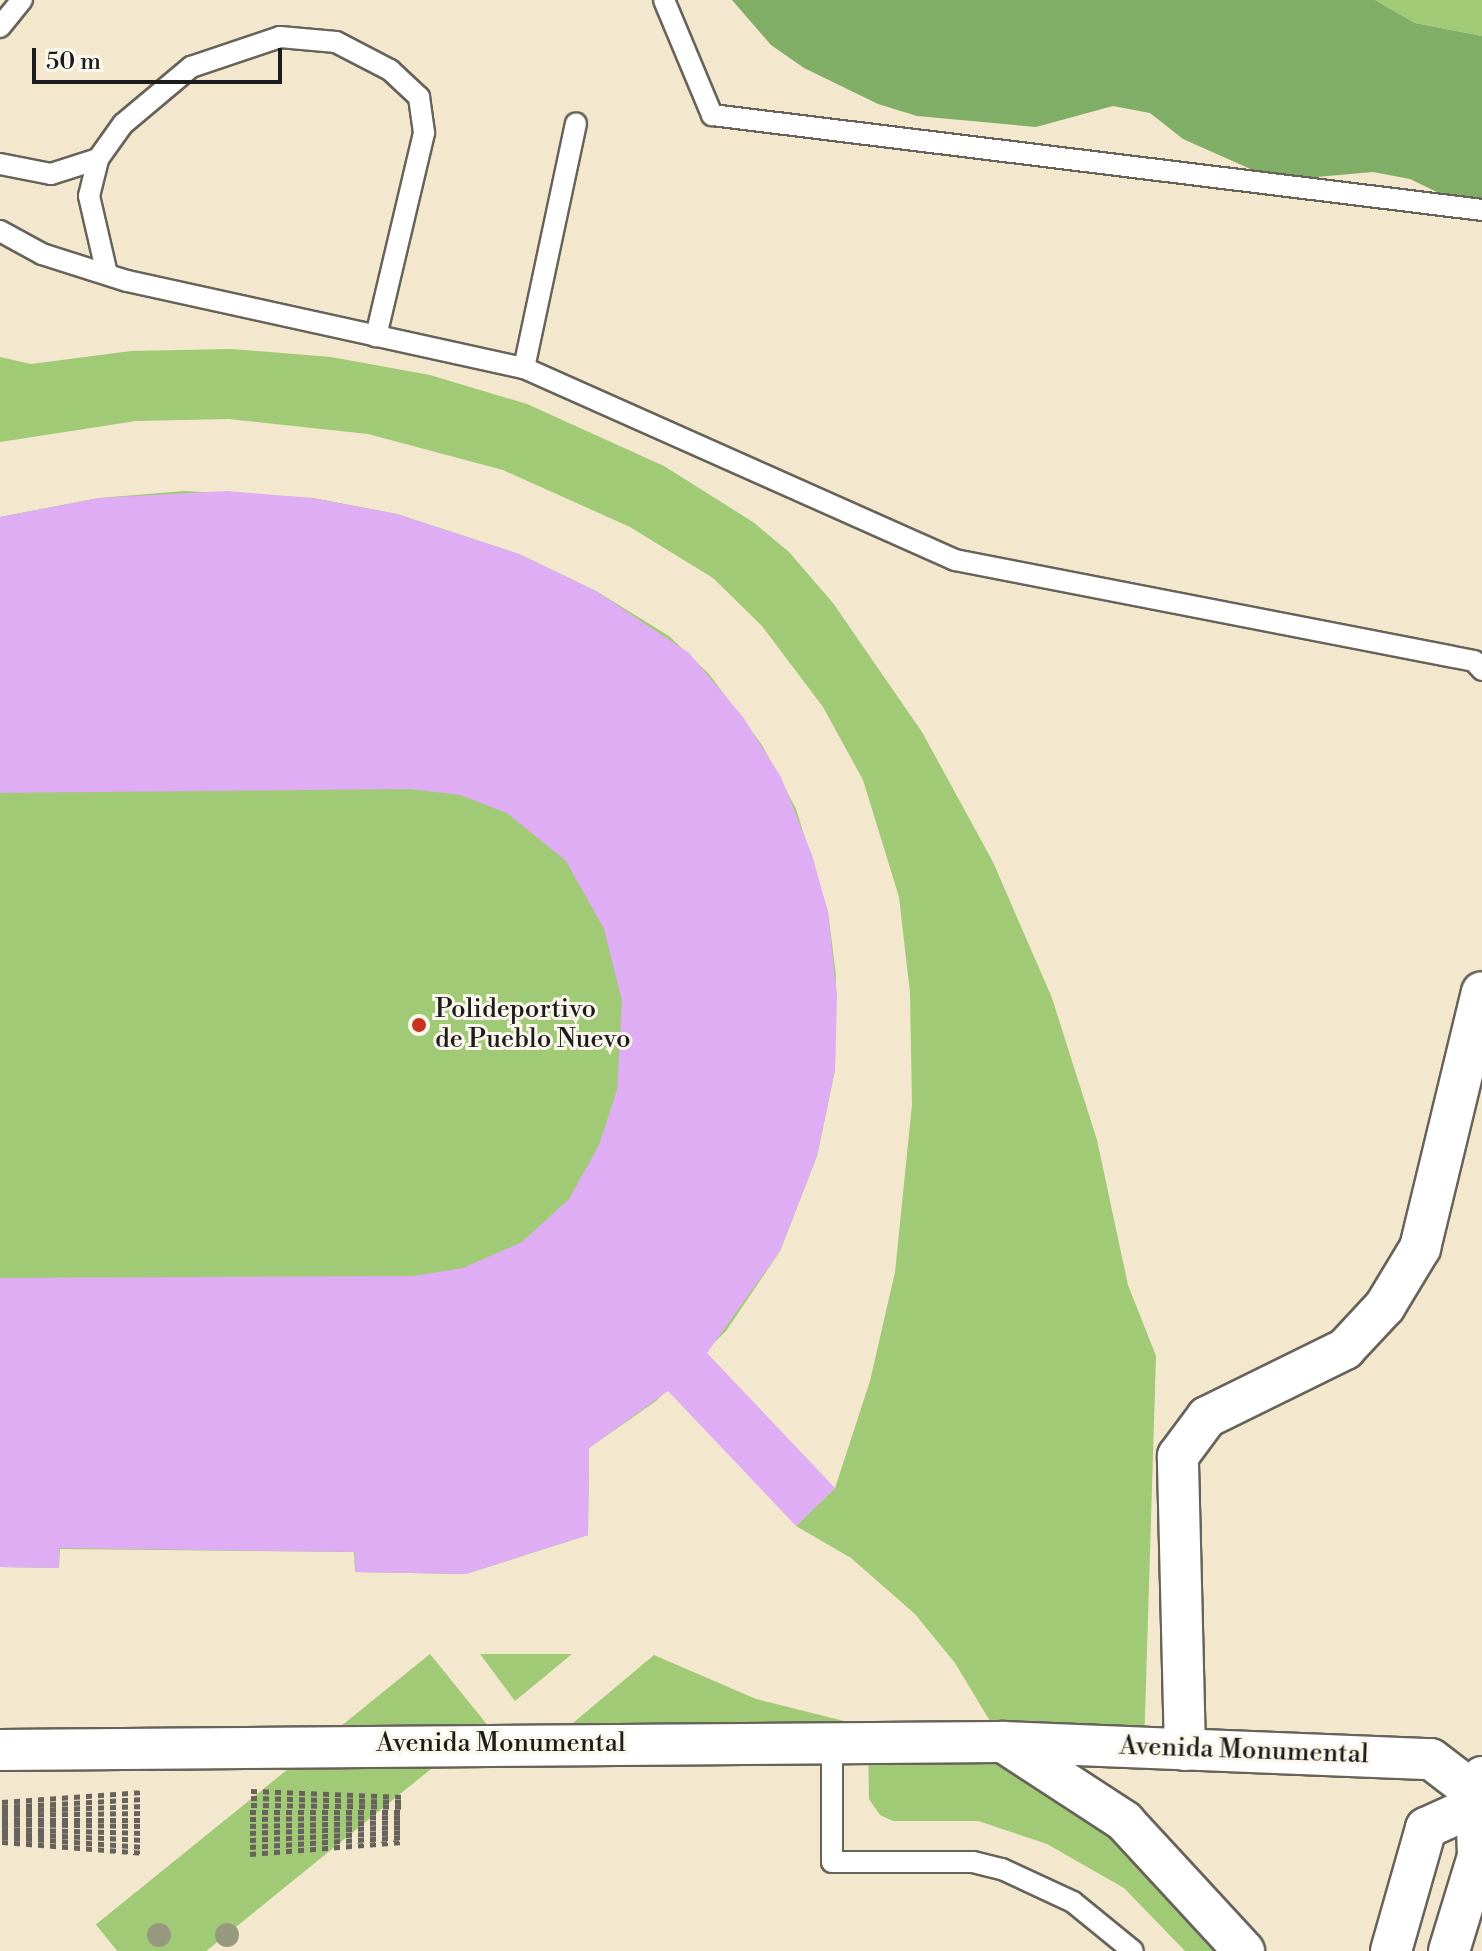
<!DOCTYPE html>
<style>
body{margin:0}
#map{position:relative;width:1482px;height:1951px;overflow:hidden;background:#f3e7ce;font-family:"Libre Bodoni",serif}
div>[style]{position:absolute}
[style*='--x']{left:calc(var(--x)*1px);top:calc(var(--y)*1px);width:calc(var(--w)*1px);rotate:calc(var(--a)*1deg)}
.green>*{inset:0;background:#a1ca76;transform-origin:0 0}
.forest>*{inset:0;background:#80ae67}
.building>*{inset:0;background:#deadf3}
.path>*{height:5px;margin-top:-2.5px;transform-origin:0;background:repeating-linear-gradient(90deg,#67635a 0 6px,transparent 0 12px)}
.roads{filter:drop-shadow(2px 0 #67635a) drop-shadow(-2px 0 #67635a) drop-shadow(0 2px #67635a) drop-shadow(0 -2px #67635a)}
.lane>*{height:20px;margin:-10px;padding:0 10px;transform-origin:10px;border-radius:10px;background:#fff}
.street>*{height:40px;margin:-20px;padding:0 20px;transform-origin:20px;border-radius:20px;background:#fff}
.trees>*{width:24px;height:24px;margin:-12px;border-radius:50%;background:#97997e}
.dots>*{width:22px;height:22px;translate:-50% -50%;box-sizing:border-box;border:4px solid #fbf7ec;border-radius:50%}
span{translate:-50% -50%;white-space:nowrap;text-align:center;line-height:1.15;-webkit-text-stroke:6px #fbf7ec;paint-order:stroke}
.poi-label{font-size:26px;color:#1c1c1c}
.left{translate:0 -50%;text-align:left}
.street-label{font-size:26px;color:#1c1c1c}
.scale{position:absolute;left:32px;top:48px;width:250px;height:36px;box-sizing:border-box;border:4px solid #1c1c1c;border-top:0;padding-left:10px;font-size:24px;line-height:28px;white-space:nowrap;color:#1c1c1c;-webkit-text-stroke:6px #fbf7ec;paint-order:stroke}
</style>
<div id="map">
<div class="green">
<i style="clip-path:polygon(1375px 0,1482px 0,1482px 36px,1415px 23px)"></i>
<i style="clip-path:polygon(231px 349px,331px 357px,430px 375px,527px 404px,664px 466px,753px 522px,789px 552px,833px 603px,922px 732px,993px 862px,1052px 998px,1097px 1140px,1128px 1285px,1156px 1356px,1144px 1749px,1005px 1742px,1244px 1951px,1185px 1951px,1124px 1888px,1047px 1844px,978px 1821px,893px 1821px,880px 1815px,869px 1799px,868px 1744px,1002px 1741px,955px 1663px,915px 1614px,851px 1558px,796px 1526px,835px 1488px,870px 1381px,895px 1272px,912px 1105px,910px 993px,899px 897px,863px 780px,823px 707px,762px 626px,713px 578px,630px 527px,503px 470px,368px 434px,229px 419px,136px 421px,0 442px,0 357px,31px 364px,131px 351px)"></i>
<i style="clip-path:polygon(184px 491px,313px 498px,397px 514px,519px 554px,596px 591px,669px 636px,709px 674px,762px 745px,796px 809px,828px 912px,836px 975px,835px 1070px,817px 1156px,780px 1251px,726px 1331px,656px 1401px,589px 1448px,588px 1535px,466px 1574px,355px 1572px,354px 1552px,60px 1549px,59px 1568px,0 1567px,0 517px,99px 498px)"></i>
<i style="left:430px;top:1654px;width:90px;height:430px;rotate:51deg"></i>
<i style="clip-path:polygon(480px 1654px,572px 1654px,515px 1701px)"></i>
<i style="clip-path:polygon(654px 1655px,756px 1699px,864px 1726px,567px 1728px)"></i>
</div>
<div class="forest">
<i style="clip-path:polygon(732px 0,1375px 0,1415px 23px,1482px 36px,1482px 214px,1410px 179px,1373px 172px,1294px 179px,1255px 171px,1183px 139px,1150px 113px,1113px 106px,1036px 127px,917px 116px,878px 104px,804px 68px,771px 45px)"></i>
</div>
<div class="building">
<i style="clip-path:polygon(227px 491px,312px 498px,397px 514px,519px 554px,596px 591px,689px 653px,743px 717px,781px 777px,812px 855px,828px 912px,837px 995px,835px 1070px,817px 1156px,780px 1251px,707px 1353px,835px 1488px,796px 1526px,668px 1391px,589px 1448px,588px 1535px,466px 1574px,355px 1572px,355px 1552px,59px 1548px,59px 1568px,0 1567px,0 1278px,414px 1276px,463px 1268px,522px 1242px,569px 1199px,599px 1145px,617px 1090px,622px 1001px,604px 929px,566px 861px,507px 813px,460px 795px,410px 789px,0 793px,0 517px,99px 498px)"></i>
</div>
<div class="path">
<i style="--x:251;--y:1791;--w:153;--a:2.2"></i>
<i style="--x:251;--y:1798;--w:153;--a:1.5"></i>
<i style="--x:2;--y:1802;--w:142;--a:-4"></i>
<i style="--x:251;--y:1805;--w:153;--a:0.7"></i>
<i style="--x:2;--y:1807;--w:142;--a:-3.2"></i>
<i style="--x:2;--y:1811;--w:142;--a:-2"></i>
<i style="--x:250;--y:1812;--w:154;--a:0"></i>
<i style="--x:2;--y:1815;--w:143;--a:-0.8"></i>
<i style="--x:250;--y:1819;--w:154;--a:-0.7"></i>
<i style="--x:2;--y:1820;--w:143;--a:0"></i>
<i style="--x:2;--y:1824;--w:143;--a:0.8"></i>
<i style="--x:250;--y:1826;--w:154;--a:-1.5"></i>
<i style="--x:2;--y:1829;--w:143;--a:1.6"></i>
<i style="--x:2;--y:1833;--w:143;--a:2.8"></i>
<i style="--x:250;--y:1833;--w:154;--a:-2.2"></i>
<i style="--x:2;--y:1837;--w:143;--a:4"></i>
<i style="--x:250;--y:1840;--w:154;--a:-3"></i>
<i style="--x:2;--y:1842;--w:143;--a:4.4"></i>
<i style="--x:250;--y:1847;--w:154;--a:-3.7"></i>
<i style="--x:250;--y:1854;--w:153;--a:-4.5"></i>
</div>
<div class="roads">
<div class="lane">
<i style="--x:664;--y:0;--w:125;--a:67.3"></i>
<i style="--x:712;--y:115;--w:776;--a:7.03"></i>
<i style="--x:0;--y:27;--w:35;--a:-51"></i>
<i style="--x:0;--y:164;--w:52;--a:11.1"></i>
<i style="--x:51;--y:174;--w:49;--a:-17.7"></i>
<i style="--x:0;--y:231;--w:48;--a:28.7"></i>
<i style="--x:42;--y:254;--w:89;--a:17.6"></i>
<i style="--x:127;--y:281;--w:406;--a:12.4"></i>
<i style="--x:524;--y:368;--w:472;--a:24"></i>
<i style="--x:955;--y:560;--w:529;--a:11.01"></i>
<i style="--x:1474;--y:661;--w:12;--a:48"></i>
<i style="--x:107;--y:274;--w:80;--a:-103"></i>
<i style="--x:89;--y:196;--w:38;--a:-76"></i>
<i style="--x:98;--y:159;--w:43;--a:-54.5"></i>
<i style="--x:123;--y:124;--w:89;--a:-40"></i>
<i style="--x:191;--y:67;--w:94;--a:-18.6"></i>
<i style="--x:280;--y:37;--w:56;--a:5.1"></i>
<i style="--x:336;--y:42;--w:61;--a:27.4"></i>
<i style="--x:390;--y:70;--w:40;--a:43"></i>
<i style="--x:419;--y:97;--w:36;--a:82"></i>
<i style="--x:424;--y:133;--w:209;--a:103.3"></i>
<i style="--x:524;--y:368;--w:250;--a:-78"></i>
<i style="--x:832;--y:1746;--w:116;--a:90"></i>
<i style="--x:832;--y:1862;--w:141;--a:0"></i>
<i style="--x:973;--y:1862;--w:30;--a:14"></i>
<i style="--x:1002;--y:1869;--w:78;--a:24.9"></i>
<i style="--x:1073;--y:1902;--w:77;--a:39.2"></i>
</div>
<div class="street">
<i style="--x:1003;--y:1742;--w:145;--a:33.1"></i>
<i style="--x:1124;--y:1821;--w:177;--a:47.3"></i>
<i style="--x:0;--y:1750;--w:1003;--a:-0.46"></i>
<i style="--x:1003;--y:1742;--w:428;--a:2.3"></i>
<i style="--x:1431;--y:1759;--w:54;--a:37.5"></i>
<i style="--x:1185;--y:1750;--w:294;--a:-91.4"></i>
<i style="--x:1178;--y:1456;--w:49;--a:-53.4"></i>
<i style="--x:1207;--y:1417;--w:154;--a:-26.2"></i>
<i style="--x:1345;--y:1349;--w:59;--a:-47.1"></i>
<i style="--x:1385;--y:1306;--w:68;--a:-58.9"></i>
<i style="--x:1420;--y:1248;--w:263;--a:-76.4"></i>
<i style="--x:1391;--y:1951;--w:128;--a:-74.1"></i>
<i style="--x:1426;--y:1828;--w:46;--a:-24.3"></i>
<i style="--x:1449;--y:1951;--w:99;--a:-73"></i>
<i style="--x:1478;--y:1856;--w:27;--a:-92"></i>
<i style="--x:1477;--y:1829;--w:22;--a:-114"></i>
<i style="--x:1468;--y:1809;--w:35;--a:-66"></i>
</div>
</div>
<div class="trees">
<i style="left:159px;top:1935px"></i>
<i style="left:227px;top:1935px"></i>
</div>
<div class="dots">
<i style="left:419px;top:1025px;background:#c8321e"></i>
</div>
<div class="poi-label">
<span class="left" style="left:435px;top:1025px">Polideportivo<br>de Pueblo Nuevo</span>
</div>
<div class="street-label">
<span style="left:501px;top:1744px">Avenida Monumental</span>
<span style="left:1244px;top:1751px;rotate:2deg">Avenida Monumental</span>
</div>
<div class="scale">50 m</div>
</div>
